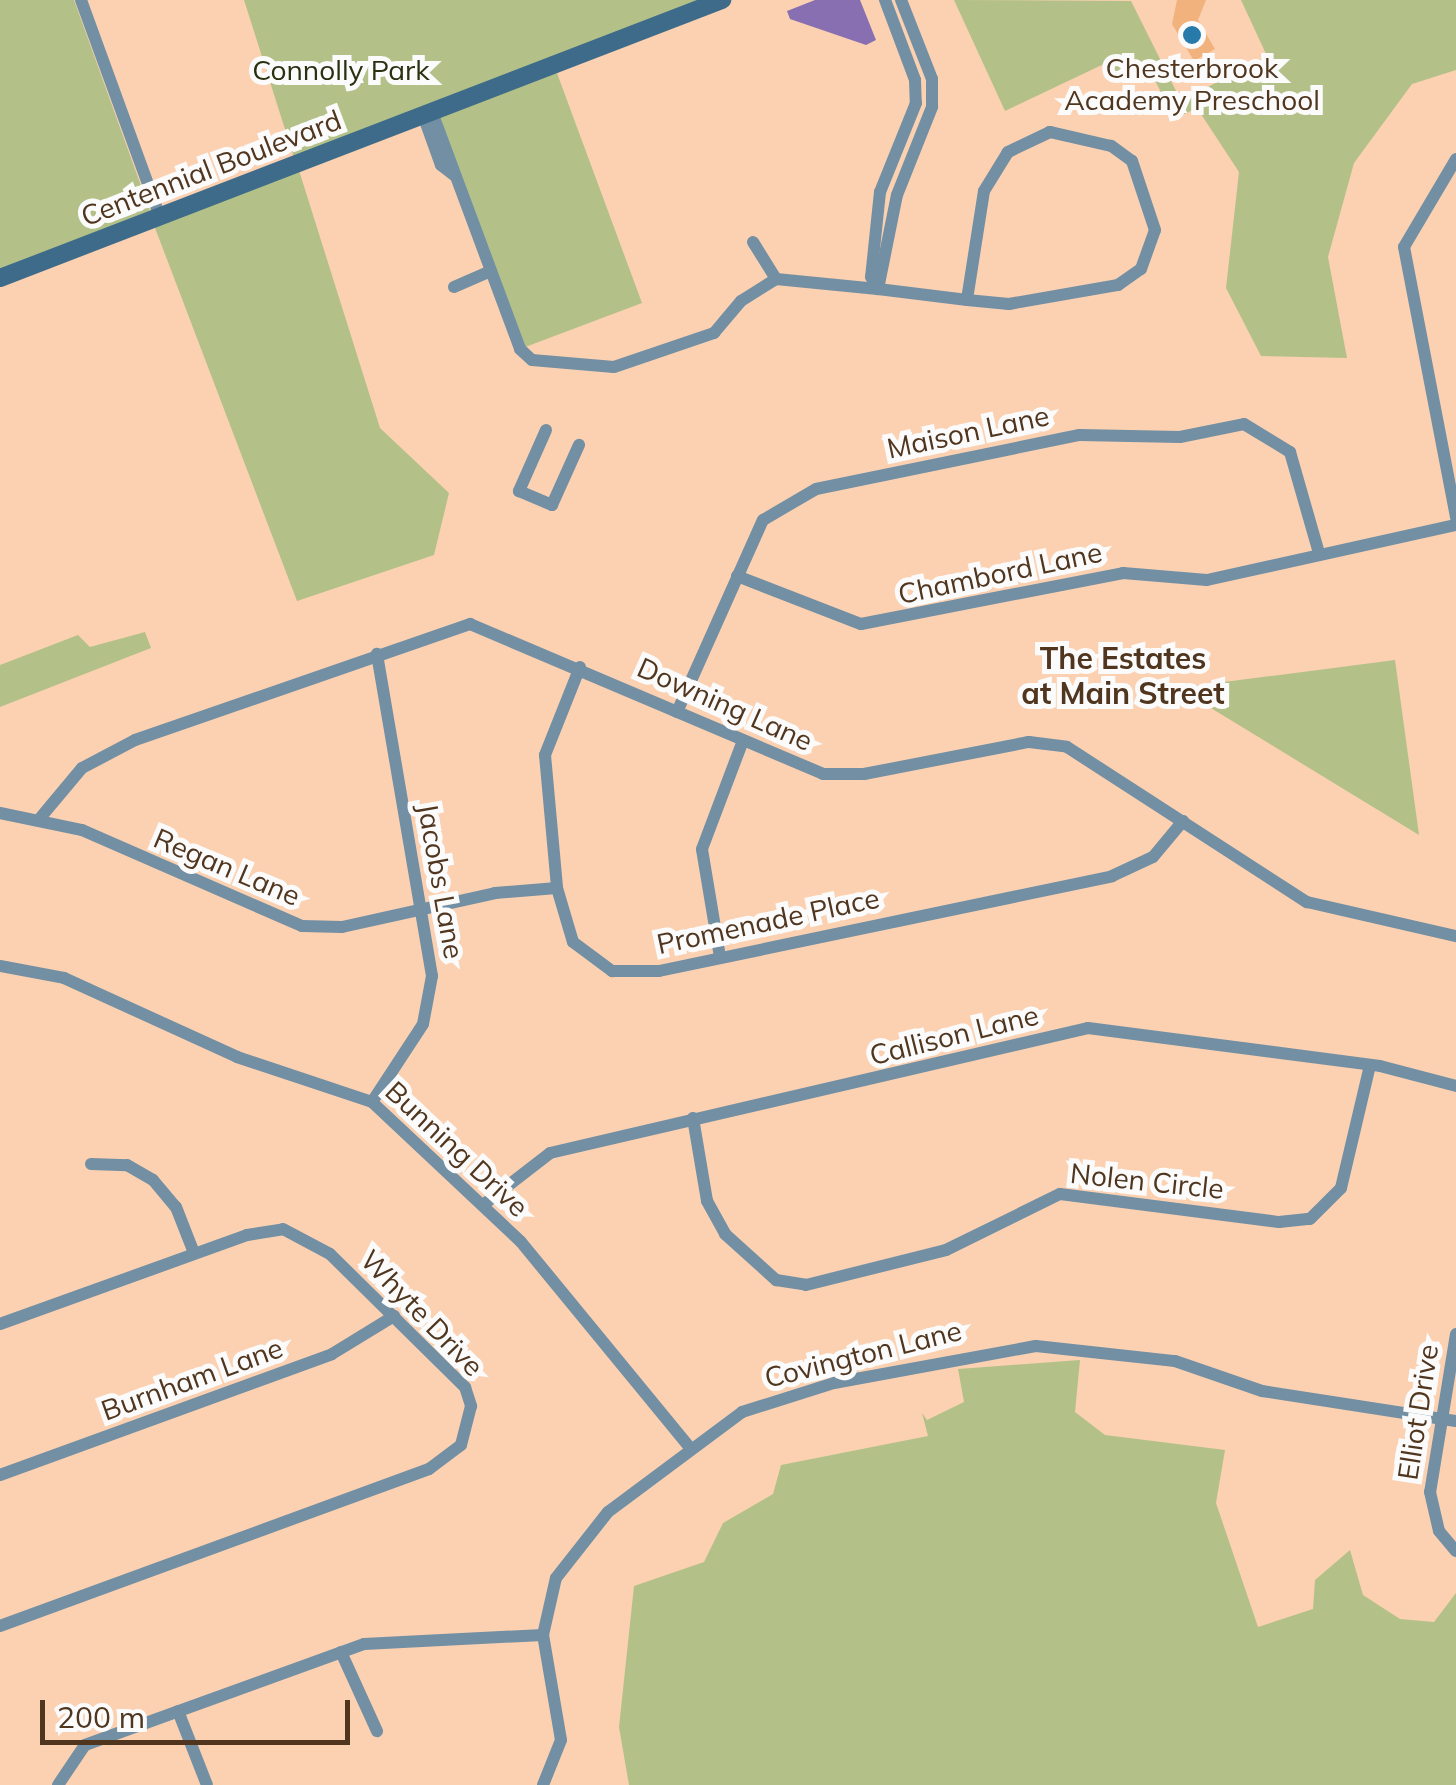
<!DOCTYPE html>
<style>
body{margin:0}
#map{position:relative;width:1456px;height:1785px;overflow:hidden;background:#fbd1b1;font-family:Mulish,sans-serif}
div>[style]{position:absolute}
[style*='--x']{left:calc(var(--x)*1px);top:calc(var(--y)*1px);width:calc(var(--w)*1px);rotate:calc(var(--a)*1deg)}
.green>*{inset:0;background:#b3c189}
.water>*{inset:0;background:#876fb1}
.building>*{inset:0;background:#f2b27e}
.street>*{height:12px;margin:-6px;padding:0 6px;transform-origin:6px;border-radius:6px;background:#728fa4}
.secondary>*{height:18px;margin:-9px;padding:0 9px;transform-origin:9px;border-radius:9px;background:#3e6b89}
.dots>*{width:28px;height:28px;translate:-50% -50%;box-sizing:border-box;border:5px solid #fbfbfb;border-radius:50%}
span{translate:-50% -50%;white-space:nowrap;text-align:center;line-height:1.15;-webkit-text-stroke:10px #fbfbfb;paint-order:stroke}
.poi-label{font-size:28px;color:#51361f}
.park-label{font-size:28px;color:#2a3111}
.street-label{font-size:28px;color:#51361f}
.neighbourhood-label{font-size:30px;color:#51361f;font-weight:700}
.scale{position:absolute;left:40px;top:1700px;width:310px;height:45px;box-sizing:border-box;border:5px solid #51361f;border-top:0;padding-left:12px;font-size:30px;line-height:35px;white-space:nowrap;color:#51361f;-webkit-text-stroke:8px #fbfbfb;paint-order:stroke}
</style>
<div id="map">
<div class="green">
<i style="clip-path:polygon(0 0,74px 0,153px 219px,296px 164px,244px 0,703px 0,554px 65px,642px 303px,520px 349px,432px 112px,297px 164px,380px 428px,449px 493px,434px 555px,297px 601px,152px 220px,0 278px)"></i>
<i style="clip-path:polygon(954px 0,1131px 1px,1181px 101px,1267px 56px,1241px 0,1456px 0,1456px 70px,1412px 84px,1354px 163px,1328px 257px,1347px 358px,1261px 356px,1226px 288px,1239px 172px,1197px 108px,1174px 119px,1149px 68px,1116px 83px,1106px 63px,1005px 111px)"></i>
<i style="clip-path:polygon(145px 632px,151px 648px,0 707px,0 665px,78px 635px,90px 647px)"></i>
<i style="clip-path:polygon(1395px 660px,1419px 835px,1178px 688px)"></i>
<i style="clip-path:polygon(1080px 1360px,1075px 1412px,1105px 1435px,1225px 1450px,1216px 1503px,1258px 1627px,1313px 1609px,1315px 1580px,1350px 1550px,1363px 1595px,1400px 1619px,1434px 1622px,1456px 1593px,1456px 1785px,629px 1785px,619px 1727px,634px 1586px,704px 1562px,723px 1523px,773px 1494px,781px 1465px,928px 1436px,922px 1413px,927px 1420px,964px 1402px,958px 1369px)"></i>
</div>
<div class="water">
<i style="clip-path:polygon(815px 0,860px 0,876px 40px,866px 45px,790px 19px,787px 11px)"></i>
</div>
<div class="building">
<i style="clip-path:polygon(1177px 0,1206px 0,1198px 20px,1215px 49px,1194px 61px,1172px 24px)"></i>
</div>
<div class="street">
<i style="--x:81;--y:0;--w:231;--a:70"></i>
<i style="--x:885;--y:0;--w:85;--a:69.4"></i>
<i style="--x:915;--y:80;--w:23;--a:88"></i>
<i style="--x:916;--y:103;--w:96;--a:112"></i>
<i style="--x:880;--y:192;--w:85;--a:96"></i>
<i style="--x:871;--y:277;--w:14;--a:60"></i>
<i style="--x:878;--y:289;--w:96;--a:-78.6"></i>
<i style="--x:897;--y:195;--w:95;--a:-68.3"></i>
<i style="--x:932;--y:107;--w:28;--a:-90"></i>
<i style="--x:932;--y:79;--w:85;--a:-111.4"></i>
<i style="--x:432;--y:112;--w:253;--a:69.6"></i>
<i style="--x:520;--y:349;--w:16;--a:43"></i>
<i style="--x:532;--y:360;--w:82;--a:4.9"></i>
<i style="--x:614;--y:367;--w:106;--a:-18.8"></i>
<i style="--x:714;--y:333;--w:42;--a:-49.8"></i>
<i style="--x:741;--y:301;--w:41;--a:-32.2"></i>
<i style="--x:776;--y:279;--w:102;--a:5.6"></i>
<i style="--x:878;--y:289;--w:90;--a:7"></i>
<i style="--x:967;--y:300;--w:42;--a:5.4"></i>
<i style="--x:1009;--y:304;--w:111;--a:-9.9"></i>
<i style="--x:1118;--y:285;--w:28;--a:-35"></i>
<i style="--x:1141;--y:269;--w:41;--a:-70.3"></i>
<i style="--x:1155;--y:230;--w:73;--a:-108.4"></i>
<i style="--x:1132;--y:161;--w:26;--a:-144"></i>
<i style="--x:1111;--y:146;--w:63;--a:-167.1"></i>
<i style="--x:1050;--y:132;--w:47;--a:154.5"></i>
<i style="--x:1008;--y:152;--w:46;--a:121.6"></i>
<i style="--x:984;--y:191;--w:110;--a:98.9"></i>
<i style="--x:423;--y:115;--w:53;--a:70.2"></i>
<i style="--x:441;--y:165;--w:16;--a:38"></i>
<i style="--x:1456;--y:159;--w:102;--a:120.6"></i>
<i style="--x:1404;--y:247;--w:276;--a:79.1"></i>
<i style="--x:753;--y:242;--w:44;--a:58.1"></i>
<i style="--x:454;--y:287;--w:40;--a:-23.4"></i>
<i style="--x:546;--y:430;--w:67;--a:113.9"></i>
<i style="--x:519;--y:491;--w:36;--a:23"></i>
<i style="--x:552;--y:505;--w:66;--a:-65.8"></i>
<i style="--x:737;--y:576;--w:133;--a:21.2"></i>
<i style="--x:861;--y:624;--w:267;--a:-11"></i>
<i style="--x:1123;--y:573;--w:84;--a:4.8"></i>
<i style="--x:1207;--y:580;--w:255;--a:-12.5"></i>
<i style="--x:580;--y:667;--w:95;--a:111.7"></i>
<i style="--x:545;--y:755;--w:134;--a:84.8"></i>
<i style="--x:557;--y:888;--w:56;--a:73.5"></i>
<i style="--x:573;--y:942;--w:49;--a:36.6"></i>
<i style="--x:612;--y:971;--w:47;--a:0"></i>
<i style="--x:659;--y:971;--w:463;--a:-11.8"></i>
<i style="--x:1112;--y:876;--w:45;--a:-24.9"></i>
<i style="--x:1153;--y:857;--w:47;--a:-50.2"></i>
<i style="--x:677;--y:712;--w:210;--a:-65.9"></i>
<i style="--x:763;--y:520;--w:61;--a:-30.3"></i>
<i style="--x:816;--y:489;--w:269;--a:-11.6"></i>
<i style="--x:1080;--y:435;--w:100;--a:1.1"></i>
<i style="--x:1180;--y:437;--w:65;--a:-11.5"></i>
<i style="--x:1244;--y:424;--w:54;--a:31.3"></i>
<i style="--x:1290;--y:452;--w:105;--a:74"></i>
<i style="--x:0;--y:813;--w:84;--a:11.7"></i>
<i style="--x:82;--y:830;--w:240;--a:23.6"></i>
<i style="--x:302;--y:926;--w:40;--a:1.4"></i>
<i style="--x:342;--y:927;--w:157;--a:-12.5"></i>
<i style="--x:495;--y:893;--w:62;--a:-4.6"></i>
<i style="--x:41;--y:817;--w:64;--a:-50.1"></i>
<i style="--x:82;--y:768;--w:60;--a:-27.8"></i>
<i style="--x:135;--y:740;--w:355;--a:-19.1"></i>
<i style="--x:470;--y:624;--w:384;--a:23"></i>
<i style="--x:823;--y:774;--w:41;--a:0"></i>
<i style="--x:864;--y:774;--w:168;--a:-11"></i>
<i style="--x:1029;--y:742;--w:38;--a:7"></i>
<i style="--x:1067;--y:747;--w:286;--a:32.9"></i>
<i style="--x:1307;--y:902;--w:153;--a:12.9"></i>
<i style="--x:720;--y:957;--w:109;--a:-99.5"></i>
<i style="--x:702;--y:849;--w:113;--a:-69.3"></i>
<i style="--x:0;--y:966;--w:65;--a:10.6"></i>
<i style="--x:64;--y:978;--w:190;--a:24.5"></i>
<i style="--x:237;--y:1057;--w:142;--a:18.4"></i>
<i style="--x:372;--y:1102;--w:204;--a:43.2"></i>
<i style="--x:521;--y:1242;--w:263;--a:50.6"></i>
<i style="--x:372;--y:1102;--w:93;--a:-56.8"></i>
<i style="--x:423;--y:1024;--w:49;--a:-79.4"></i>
<i style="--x:432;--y:976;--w:327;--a:-99.7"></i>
<i style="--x:693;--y:1118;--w:84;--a:80.4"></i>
<i style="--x:707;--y:1201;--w:38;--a:61"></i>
<i style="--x:725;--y:1234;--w:69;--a:42"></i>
<i style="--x:776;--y:1280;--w:30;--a:9"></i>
<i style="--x:806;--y:1285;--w:144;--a:-14"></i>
<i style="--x:946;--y:1250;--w:127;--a:-26.2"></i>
<i style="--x:1060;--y:1194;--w:221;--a:7.3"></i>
<i style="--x:1279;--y:1222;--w:31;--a:-6"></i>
<i style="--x:1310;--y:1219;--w:44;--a:-45"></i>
<i style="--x:1341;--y:1188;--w:126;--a:-76.7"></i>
<i style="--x:91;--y:1164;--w:36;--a:2"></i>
<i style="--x:127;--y:1165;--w:30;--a:30"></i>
<i style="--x:153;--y:1180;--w:35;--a:50"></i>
<i style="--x:176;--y:1207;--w:49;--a:68.6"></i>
<i style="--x:483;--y:1205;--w:85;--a:-37.8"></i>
<i style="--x:550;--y:1153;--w:552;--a:-13.08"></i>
<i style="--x:1088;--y:1028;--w:294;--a:7.4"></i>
<i style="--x:1380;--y:1066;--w:79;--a:14.7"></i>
<i style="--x:0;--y:1324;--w:263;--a:-19.8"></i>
<i style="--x:247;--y:1235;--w:36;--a:-9"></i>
<i style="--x:283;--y:1229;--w:53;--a:28"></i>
<i style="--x:330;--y:1254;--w:190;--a:44.6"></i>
<i style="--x:465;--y:1387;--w:20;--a:72"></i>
<i style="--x:471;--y:1406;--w:40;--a:104.4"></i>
<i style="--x:461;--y:1445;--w:40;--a:143"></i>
<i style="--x:429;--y:1469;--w:457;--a:159.9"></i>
<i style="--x:1456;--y:1334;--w:160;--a:99.3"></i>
<i style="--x:1430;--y:1492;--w:40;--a:77"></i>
<i style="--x:1439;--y:1531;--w:26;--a:50"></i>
<i style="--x:0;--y:1475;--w:353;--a:-20"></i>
<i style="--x:332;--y:1354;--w:73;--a:-31.5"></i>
<i style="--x:341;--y:1652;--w:87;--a:65.5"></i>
<i style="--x:178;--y:1711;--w:79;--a:68.6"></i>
<i style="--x:58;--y:1785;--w:48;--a:-56"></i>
<i style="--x:85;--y:1745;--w:297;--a:-19.9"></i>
<i style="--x:364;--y:1644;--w:179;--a:-2.9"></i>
<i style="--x:543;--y:1785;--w:48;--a:-68.2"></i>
<i style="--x:561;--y:1740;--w:107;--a:-99.7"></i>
<i style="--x:543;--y:1635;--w:58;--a:-77.2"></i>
<i style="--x:556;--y:1578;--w:84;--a:-51.8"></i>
<i style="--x:608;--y:1512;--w:167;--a:-36.7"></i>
<i style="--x:742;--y:1412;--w:96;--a:-17.5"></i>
<i style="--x:834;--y:1383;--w:205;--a:-10.4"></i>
<i style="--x:1036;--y:1346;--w:140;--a:6.2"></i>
<i style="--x:1175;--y:1361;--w:92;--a:19"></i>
<i style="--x:1262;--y:1391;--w:196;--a:8.8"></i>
</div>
<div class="secondary">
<i style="--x:0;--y:278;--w:774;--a:-21.06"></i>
</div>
<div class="dots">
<i style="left:1192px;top:35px;background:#287aab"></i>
</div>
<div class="poi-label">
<span style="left:1192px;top:84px">Chesterbrook<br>Academy Preschool</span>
</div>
<div class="park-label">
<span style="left:341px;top:70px">Connolly Park</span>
</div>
<div class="street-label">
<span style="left:211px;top:168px;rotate:-21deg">Centennial Boulevard</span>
<span style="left:968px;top:432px;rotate:-12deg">Maison Lane</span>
<span style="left:1000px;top:573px;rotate:-12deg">Chambord Lane</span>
<span style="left:725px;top:704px;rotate:24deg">Downing Lane</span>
<span style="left:227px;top:867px;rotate:23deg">Regan Lane</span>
<span style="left:441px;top:881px;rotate:80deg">Jacobs Lane</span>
<span style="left:768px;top:921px;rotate:-12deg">Promenade Place</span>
<span style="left:954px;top:1035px;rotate:-14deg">Callison Lane</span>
<span style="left:457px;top:1149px;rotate:43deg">Bunning Drive</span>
<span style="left:1147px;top:1181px;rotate:6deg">Nolen Circle</span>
<span style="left:422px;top:1313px;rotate:46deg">Whyte Drive</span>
<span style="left:863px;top:1354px;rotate:-14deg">Covington Lane</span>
<span style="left:192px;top:1379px;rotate:-20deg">Burnham Lane</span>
<span style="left:1418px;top:1412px;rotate:-81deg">Elliot Drive</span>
</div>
<div class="neighbourhood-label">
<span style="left:1123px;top:675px">The Estates<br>at Main Street</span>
</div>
<div class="scale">200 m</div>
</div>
